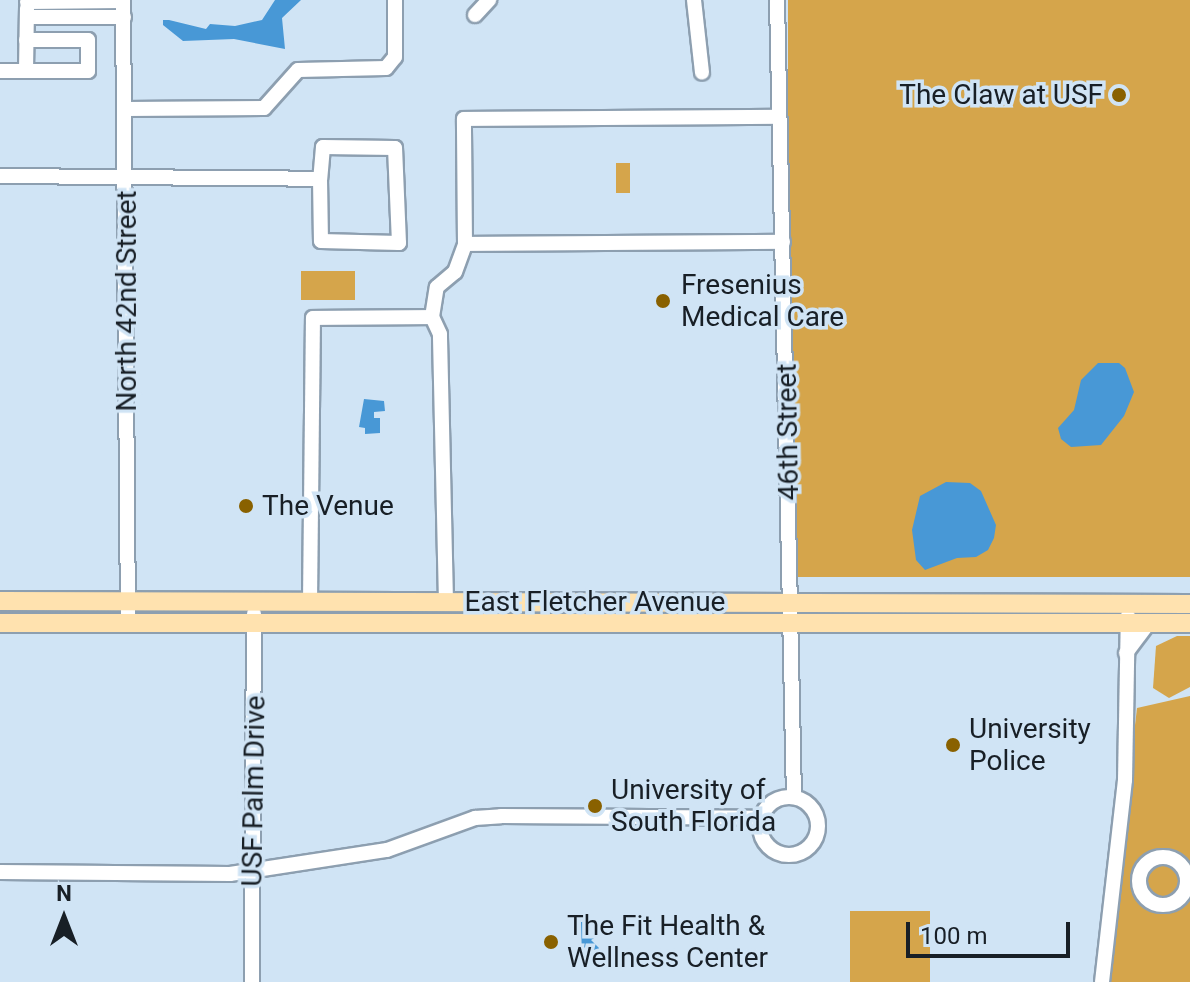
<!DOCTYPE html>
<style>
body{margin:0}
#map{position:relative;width:1190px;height:982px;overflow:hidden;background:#d0e4f5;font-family:Roboto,sans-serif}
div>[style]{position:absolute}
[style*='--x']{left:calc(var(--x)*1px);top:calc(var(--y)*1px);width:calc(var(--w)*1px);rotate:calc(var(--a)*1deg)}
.green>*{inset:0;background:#d5a54b;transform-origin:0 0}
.water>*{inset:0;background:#4898d6}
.roads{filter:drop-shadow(2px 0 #8d9fb0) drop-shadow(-2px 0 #8d9fb0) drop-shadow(0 2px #8d9fb0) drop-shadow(0 -2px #8d9fb0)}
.minor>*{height:14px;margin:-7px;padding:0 7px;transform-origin:7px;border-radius:7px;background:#fff}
.minor>.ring{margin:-7px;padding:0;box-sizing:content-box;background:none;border:14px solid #fff;border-radius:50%}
.major>*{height:18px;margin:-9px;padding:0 9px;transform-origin:9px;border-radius:9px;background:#ffe2af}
.dots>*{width:22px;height:22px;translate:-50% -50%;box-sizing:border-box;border:4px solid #d0e4f5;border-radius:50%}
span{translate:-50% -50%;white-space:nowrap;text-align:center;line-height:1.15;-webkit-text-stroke:7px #d0e4f5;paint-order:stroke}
.poi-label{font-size:28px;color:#181f26}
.right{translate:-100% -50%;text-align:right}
.left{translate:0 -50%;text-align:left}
.street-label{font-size:28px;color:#181f26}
.north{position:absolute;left:24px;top:878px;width:80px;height:80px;-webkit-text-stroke:6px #d0e4f5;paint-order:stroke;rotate:0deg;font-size:22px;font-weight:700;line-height:32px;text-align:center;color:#181f26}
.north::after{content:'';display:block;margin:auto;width:28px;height:36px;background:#181f26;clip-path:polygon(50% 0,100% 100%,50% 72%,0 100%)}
.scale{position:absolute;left:906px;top:922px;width:164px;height:36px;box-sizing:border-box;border:4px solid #181f26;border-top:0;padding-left:10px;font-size:24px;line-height:28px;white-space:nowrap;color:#181f26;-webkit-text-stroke:6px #d0e4f5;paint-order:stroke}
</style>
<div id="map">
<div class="green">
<i style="left:788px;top:0;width:402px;height:577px"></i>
<i style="left:616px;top:163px;width:14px;height:30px"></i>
<i style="left:301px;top:271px;width:54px;height:29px"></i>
<i style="clip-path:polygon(1177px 636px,1190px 636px,1190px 687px,1169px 698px,1153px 688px,1156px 646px)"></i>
<i style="clip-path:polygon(1190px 696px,1190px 982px,1105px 982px,1137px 708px)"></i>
<i style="left:850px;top:911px;width:80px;height:71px"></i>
</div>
<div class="water">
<i style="clip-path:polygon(275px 0,301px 0,282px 18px,285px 49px,234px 39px,183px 41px,163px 25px,163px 20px,169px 20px,206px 29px,210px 24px,235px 26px,262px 20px)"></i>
<i style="clip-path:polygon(1098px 363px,1119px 363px,1125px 368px,1134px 392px,1124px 416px,1101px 445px,1071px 447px,1061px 439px,1058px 428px,1074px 410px,1081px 380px)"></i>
<i style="clip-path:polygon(364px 399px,384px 401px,385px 411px,374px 412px,374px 418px,380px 418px,380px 433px,365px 434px,365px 428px,359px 427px)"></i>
<i style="clip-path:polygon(946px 482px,970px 483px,981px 491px,996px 525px,994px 538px,988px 550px,976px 557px,957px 558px,925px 570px,916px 560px,912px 530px,920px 496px)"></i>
<i style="clip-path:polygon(604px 921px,604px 932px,591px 940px,599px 948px,596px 958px,582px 958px,581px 922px)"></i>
</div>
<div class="roads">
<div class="minor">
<i style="--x:123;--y:0;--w:623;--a:89.54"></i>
<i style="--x:694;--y:0;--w:73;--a:83.7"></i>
<i style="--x:777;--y:0;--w:797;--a:88.78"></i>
<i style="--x:27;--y:2;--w:96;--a:-0.6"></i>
<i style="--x:475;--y:15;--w:21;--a:-47"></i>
<i style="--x:27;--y:17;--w:97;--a:0"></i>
<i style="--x:0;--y:71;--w:88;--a:0"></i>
<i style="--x:88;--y:71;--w:31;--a:-90"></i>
<i style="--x:88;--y:40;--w:62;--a:180"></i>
<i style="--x:26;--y:71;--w:63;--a:-89.1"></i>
<i style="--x:126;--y:109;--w:138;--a:-0.4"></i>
<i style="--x:264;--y:108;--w:51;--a:-48.2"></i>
<i style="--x:298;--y:70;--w:88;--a:-1.3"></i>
<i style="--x:386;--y:68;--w:14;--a:-51"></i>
<i style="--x:395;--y:57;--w:57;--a:-90"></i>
<i style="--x:0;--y:176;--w:320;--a:0.5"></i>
<i style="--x:320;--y:179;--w:62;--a:89.1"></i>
<i style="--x:321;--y:241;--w:78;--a:1.5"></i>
<i style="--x:399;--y:243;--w:95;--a:-92.4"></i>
<i style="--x:395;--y:148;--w:72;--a:-179.2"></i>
<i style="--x:323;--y:147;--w:32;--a:95"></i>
<i style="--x:465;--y:244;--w:125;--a:-90.5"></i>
<i style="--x:464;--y:119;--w:314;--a:-0.4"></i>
<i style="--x:310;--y:602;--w:284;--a:-89.4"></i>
<i style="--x:313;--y:318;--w:119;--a:-0.5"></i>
<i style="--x:446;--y:602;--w:268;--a:-91.3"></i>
<i style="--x:440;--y:334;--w:19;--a:-115"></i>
<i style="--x:432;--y:317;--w:30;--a:-81"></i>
<i style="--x:437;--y:287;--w:23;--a:-40"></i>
<i style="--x:455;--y:272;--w:30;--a:-70"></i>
<i style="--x:465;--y:244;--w:318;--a:-0.4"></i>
<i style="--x:1126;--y:653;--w:38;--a:-53"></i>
<i class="ring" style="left:760px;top:797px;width:44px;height:44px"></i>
<i class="ring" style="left:1139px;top:857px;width:34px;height:34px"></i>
<i style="--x:0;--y:872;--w:230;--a:0.5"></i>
<i style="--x:230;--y:874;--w:159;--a:-8.7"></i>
<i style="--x:387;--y:850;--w:94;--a:-20"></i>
<i style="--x:475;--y:818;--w:26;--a:-4"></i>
<i style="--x:501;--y:816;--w:260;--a:0.4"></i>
<i style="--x:252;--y:982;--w:368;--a:-89.7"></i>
<i style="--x:1102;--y:982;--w:203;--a:-83.5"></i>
<i style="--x:1125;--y:780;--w:164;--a:-89"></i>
</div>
<div class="major">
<i style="--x:0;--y:601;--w:1190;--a:0.14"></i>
<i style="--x:0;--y:623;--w:1190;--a:0"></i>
</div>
</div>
<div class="dots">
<i style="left:1119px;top:95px;background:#896100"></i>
<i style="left:663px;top:301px;background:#896100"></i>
<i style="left:246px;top:506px;background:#896100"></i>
<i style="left:953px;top:745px;background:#896100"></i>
<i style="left:595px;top:806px;background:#896100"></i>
<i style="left:551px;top:942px;background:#896100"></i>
</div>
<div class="poi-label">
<span class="right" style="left:1103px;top:95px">The Claw at USF</span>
<span class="left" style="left:681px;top:301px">Fresenius<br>Medical Care</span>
<span class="left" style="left:262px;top:506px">The Venue</span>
<span class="left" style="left:969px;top:745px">University<br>Police</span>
<span class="left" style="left:611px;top:806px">University of<br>South Florida</span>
<span class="left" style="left:567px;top:942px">The Fit Health &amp;<br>Wellness Center</span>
</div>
<div class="street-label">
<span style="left:127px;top:301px;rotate:-90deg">North 42nd Street</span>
<span style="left:788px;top:432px;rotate:-91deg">46th Street</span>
<span style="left:595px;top:602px">East Fletcher Avenue</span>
<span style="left:254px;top:791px;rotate:-89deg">USF Palm Drive</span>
</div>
<div class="north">N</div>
<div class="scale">100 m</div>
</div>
